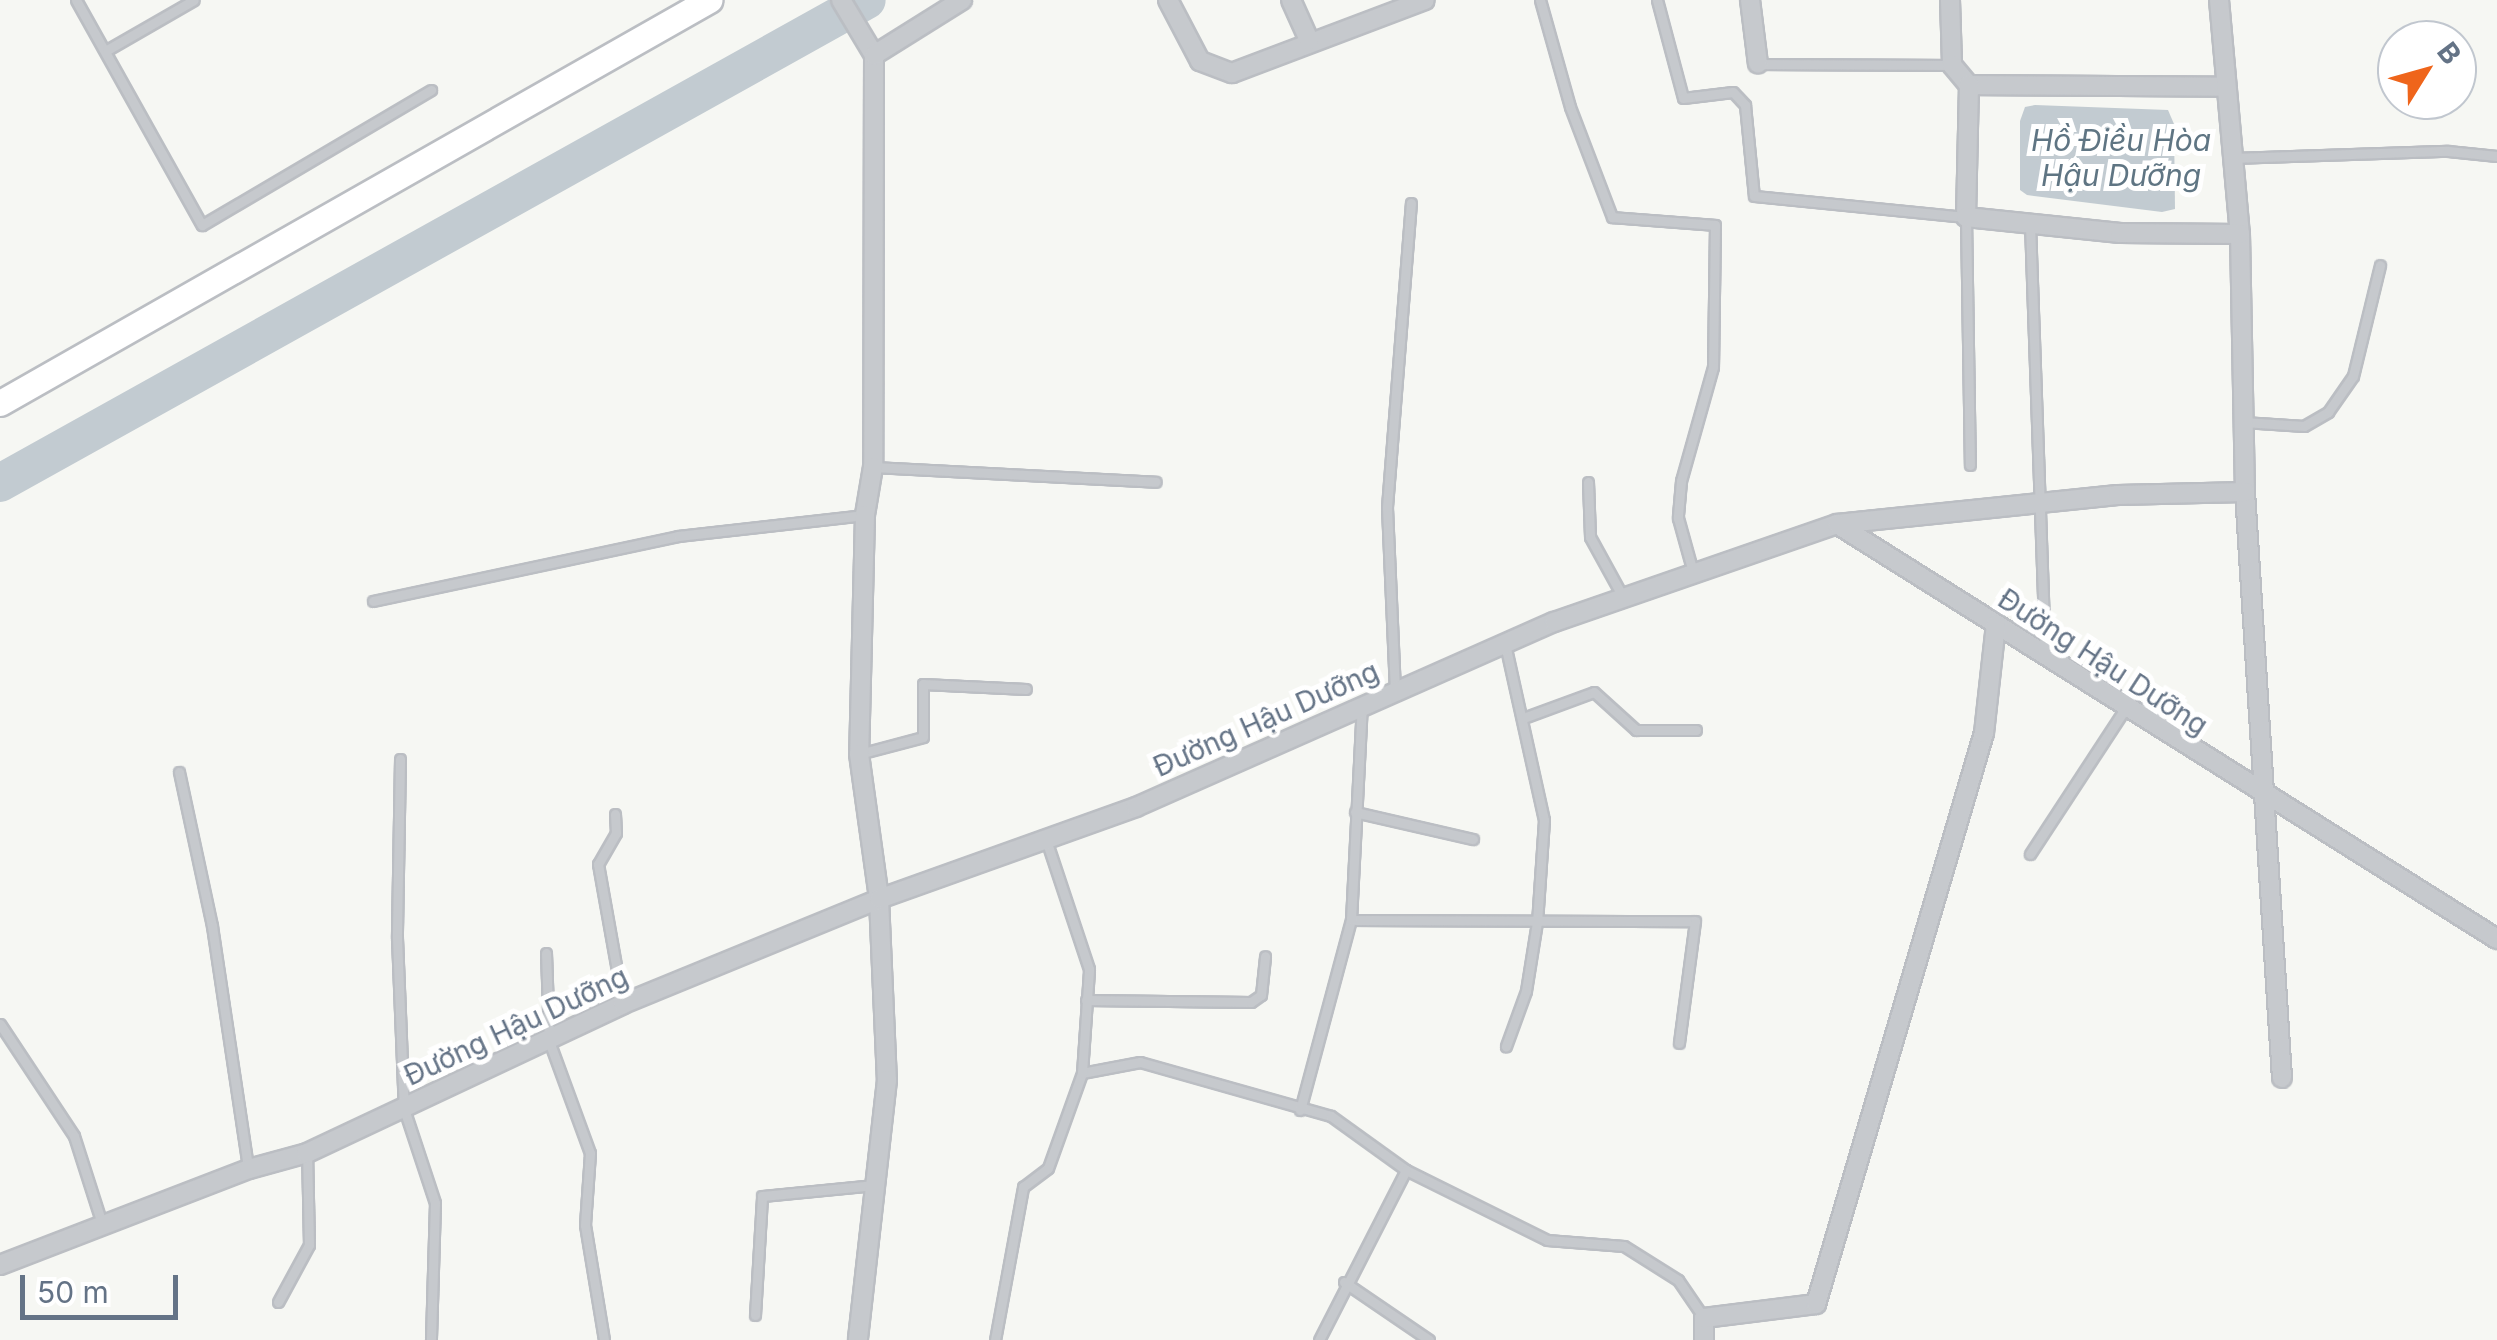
<!DOCTYPE html>
<meta charset="utf-8">
<style>
body{margin:0}
#map{position:relative;width:2497px;height:1340px;overflow:hidden;background:#f6f7f3;font-family:Inter,sans-serif}
div>[style]{position:absolute}
[style*='--x']{left:calc(var(--x)*1px);top:calc(var(--y)*1px);width:calc(var(--w)*1px);rotate:calc(var(--a)*1deg)}
.water>*{inset:0;background:#c2cbd1}
.river>*{height:38px;margin:-19px;padding:0 19px;transform-origin:19px;border-radius:19px;background:#c2cbd1}
.roads{filter:drop-shadow(2px 0 #bbbec3) drop-shadow(-2px 0 #bbbec3) drop-shadow(0 2px #bbbec3) drop-shadow(0 -2px #bbbec3)}
.lane>*{height:9px;margin:-4.5px;padding:0 4.5px;transform-origin:4.5px;border-radius:4.5px;background:#c6c9cd}
.street>*{height:18px;margin:-9px;padding:0 9px;transform-origin:9px;border-radius:9px;background:#c6c9cd}
.secondary>*{height:25px;margin:-12.5px;padding:0 12.5px;transform-origin:12.5px;border-radius:12.5px;background:#fff}
span{translate:-50% -50%;white-space:nowrap;text-align:center;line-height:1.15;-webkit-text-stroke:10px #fff;paint-order:stroke}
.street-label{font-size:28px;color:#647386}
.water-label{font-size:30px;color:#5f7583;font-style:italic}
.north{position:absolute;left:2377px;top:20px;width:100px;height:100px;box-sizing:border-box;background:#fff;border:2px solid #c1c7cf;border-radius:50%;rotate:53deg;font-size:28px;font-weight:700;line-height:40px;text-align:center;color:#647386}
.north::after{content:'';display:block;margin:auto;width:35px;height:45px;background:#ef651b;clip-path:polygon(50% 0,100% 100%,50% 72%,0 100%)}
.scale{position:absolute;left:20px;top:1275px;width:158px;height:45px;box-sizing:border-box;border:5px solid #647386;border-top:0;padding-left:12px;font-size:30px;line-height:35px;white-space:nowrap;color:#647386;-webkit-text-stroke:8px #fff;paint-order:stroke}
</style>
<div id="map">
<div class="water">
<i style="clip-path:polygon(2035px 105px,2168px 110px,2174px 124px,2175px 209px,2162px 212px,2027px 195px,2020px 190px,2020px 121px,2025px 107px)"></i>
</div>
<div class="river">
<i style="--x:0;--y:483;--w:992;--a:-29.12"></i>
</div>
<div class="roads">
<div class="lane">
<i style="--x:76;--y:0;--w:258;--a:60.8"></i>
<i style="--x:202;--y:225;--w:266;--a:-30.5"></i>
<i style="--x:1540;--y:0;--w:111;--a:74.3"></i>
<i style="--x:1570;--y:107;--w:118;--a:69.1"></i>
<i style="--x:1612;--y:217;--w:103;--a:4.4"></i>
<i style="--x:1715;--y:225;--w:142;--a:90.8"></i>
<i style="--x:1713;--y:367;--w:118;--a:105.7"></i>
<i style="--x:1681;--y:481;--w:37;--a:95"></i>
<i style="--x:1678;--y:518;--w:56;--a:74.5"></i>
<i style="--x:1657;--y:0;--w:101;--a:75.1"></i>
<i style="--x:1683;--y:98;--w:50;--a:-6.8"></i>
<i style="--x:1733;--y:92;--w:18;--a:47"></i>
<i style="--x:1745;--y:105;--w:91;--a:84.4"></i>
<i style="--x:1754;--y:196;--w:213;--a:5.7"></i>
<i style="--x:1966;--y:217;--w:248;--a:89.1"></i>
<i style="--x:107;--y:50;--w:100;--a:-29.9"></i>
<i style="--x:1758;--y:64;--w:194;--a:0.3"></i>
<i style="--x:2232;--y:158;--w:216;--a:-1.9"></i>
<i style="--x:2448;--y:151;--w:49;--a:5.8"></i>
<i style="--x:2030;--y:224;--w:431;--a:88"></i>
<i style="--x:2243;--y:422;--w:61;--a:3.8"></i>
<i style="--x:2304;--y:426;--w:28;--a:-30"></i>
<i style="--x:2328;--y:412;--w:44;--a:-55.2"></i>
<i style="--x:2353;--y:376;--w:114;--a:-76.3"></i>
<i style="--x:873;--y:467;--w:283;--a:3"></i>
<i style="--x:1588;--y:482;--w:55;--a:87.9"></i>
<i style="--x:1590;--y:537;--w:68;--a:61.2"></i>
<i style="--x:373;--y:601;--w:312;--a:-12"></i>
<i style="--x:678;--y:536;--w:188;--a:-6.4"></i>
<i style="--x:1505;--y:644;--w:180;--a:77.5"></i>
<i style="--x:1544;--y:820;--w:102;--a:93.9"></i>
<i style="--x:1537;--y:922;--w:70;--a:99.1"></i>
<i style="--x:1526;--y:991;--w:59;--a:110"></i>
<i style="--x:1395;--y:691;--w:184;--a:-92.5"></i>
<i style="--x:1387;--y:507;--w:305;--a:-85.5"></i>
<i style="--x:1526;--y:717;--w:72;--a:-20.2"></i>
<i style="--x:1594;--y:692;--w:57;--a:42.1"></i>
<i style="--x:1636;--y:730;--w:60;--a:0"></i>
<i style="--x:859;--y:754;--w:66;--a:-14.9"></i>
<i style="--x:923;--y:737;--w:53;--a:-90"></i>
<i style="--x:923;--y:684;--w:103;--a:2.8"></i>
<i style="--x:400;--y:759;--w:179;--a:91"></i>
<i style="--x:397;--y:938;--w:171;--a:87.7"></i>
<i style="--x:404;--y:1109;--w:99;--a:71.7"></i>
<i style="--x:435;--y:1203;--w:137;--a:91.7"></i>
<i style="--x:179;--y:772;--w:157;--a:77.9"></i>
<i style="--x:212;--y:926;--w:245;--a:81.5"></i>
<i style="--x:1355;--y:812;--w:121;--a:12.9"></i>
<i style="--x:615;--y:814;--w:19;--a:87"></i>
<i style="--x:616;--y:833;--w:36;--a:120"></i>
<i style="--x:598;--y:864;--w:142;--a:79.9"></i>
<i style="--x:2030;--y:854;--w:173;--a:-56.8"></i>
<i style="--x:1351;--y:920;--w:344;--a:0.2"></i>
<i style="--x:1695;--y:921;--w:123;--a:97.5"></i>
<i style="--x:546;--y:953;--w:88;--a:88"></i>
<i style="--x:549;--y:1041;--w:119;--a:69.9"></i>
<i style="--x:590;--y:1153;--w:72;--a:94"></i>
<i style="--x:585;--y:1225;--w:117;--a:80.6"></i>
<i style="--x:1086;--y:1000;--w:165;--a:0.7"></i>
<i style="--x:1251;--y:1002;--w:12;--a:-35"></i>
<i style="--x:1261;--y:995;--w:39;--a:-84"></i>
<i style="--x:0;--y:1024;--w:134;--a:56.5"></i>
<i style="--x:74;--y:1136;--w:92;--a:72.3"></i>
<i style="--x:1082;--y:1073;--w:59;--a:-10.7"></i>
<i style="--x:1140;--y:1062;--w:198;--a:15.8"></i>
<i style="--x:1331;--y:1116;--w:92;--a:35.8"></i>
<i style="--x:1406;--y:1170;--w:157;--a:26.4"></i>
<i style="--x:1547;--y:1240;--w:77;--a:4.5"></i>
<i style="--x:1624;--y:1246;--w:64;--a:32.2"></i>
<i style="--x:1678;--y:1280;--w:46;--a:55.6"></i>
<i style="--x:1300;--y:1110;--w:197;--a:-75"></i>
<i style="--x:1351;--y:920;--w:214;--a:-87.1"></i>
<i style="--x:1344;--y:1282;--w:103;--a:34.3"></i>
<i style="--x:278;--y:1302;--w:65;--a:-61.5"></i>
<i style="--x:309;--y:1245;--w:92;--a:-91.2"></i>
<i style="--x:755;--y:1315;--w:119;--a:-86.6"></i>
<i style="--x:762;--y:1196;--w:114;--a:-5.6"></i>
<i style="--x:995;--y:1340;--w:156;--a:-79.6"></i>
<i style="--x:1023;--y:1187;--w:31;--a:-37"></i>
<i style="--x:1048;--y:1168;--w:101;--a:-70.3"></i>
<i style="--x:1082;--y:1073;--w:104;--a:-86.1"></i>
<i style="--x:1089;--y:969;--w:136;--a:-108.4"></i>
<i style="--x:1319;--y:1340;--w:191;--a:-62.9"></i>
</div>
<div class="street">
<i style="--x:841;--y:0;--w:64;--a:59"></i>
<i style="--x:874;--y:55;--w:412;--a:90.1"></i>
<i style="--x:873;--y:467;--w:49;--a:99.5"></i>
<i style="--x:865;--y:515;--w:239;--a:91.4"></i>
<i style="--x:859;--y:754;--w:146;--a:82.1"></i>
<i style="--x:879;--y:899;--w:181;--a:87.5"></i>
<i style="--x:887;--y:1080;--w:262;--a:96.4"></i>
<i style="--x:1168;--y:0;--w:69;--a:62.3"></i>
<i style="--x:1200;--y:61;--w:34;--a:21"></i>
<i style="--x:1232;--y:73;--w:206;--a:-20.7"></i>
<i style="--x:1291;--y:0;--w:44;--a:65.8"></i>
<i style="--x:1750;--y:0;--w:64;--a:82.9"></i>
<i style="--x:1950;--y:0;--w:65;--a:88.2"></i>
<i style="--x:1952;--y:65;--w:26;--a:50"></i>
<i style="--x:1969;--y:85;--w:257;--a:0.4"></i>
<i style="--x:2219;--y:0;--w:235;--a:84.9"></i>
<i style="--x:2240;--y:234;--w:258;--a:88.9"></i>
<i style="--x:2245;--y:492;--w:587;--a:86.39"></i>
<i style="--x:874;--y:55;--w:104;--a:-32"></i>
<i style="--x:1969;--y:85;--w:132;--a:91.3"></i>
<i style="--x:1966;--y:217;--w:155;--a:5.9"></i>
<i style="--x:2120;--y:233;--w:120;--a:0.5"></i>
<i style="--x:1837;--y:524;--w:282;--a:-5.9"></i>
<i style="--x:2118;--y:495;--w:127;--a:-1.4"></i>
<i style="--x:0;--y:1265;--w:267;--a:-21.1"></i>
<i style="--x:249;--y:1169;--w:60;--a:-15.4"></i>
<i style="--x:307;--y:1153;--w:349;--a:-25.2"></i>
<i style="--x:623;--y:1004;--w:277;--a:-22.3"></i>
<i style="--x:879;--y:899;--w:273;--a:-19.7"></i>
<i style="--x:1136;--y:807;--w:457;--a:-23.9"></i>
<i style="--x:1554;--y:622;--w:299;--a:-19.1"></i>
<i style="--x:1837;--y:524;--w:780;--a:32.16"></i>
<i style="--x:1704;--y:1340;--w:22;--a:-90"></i>
<i style="--x:1704;--y:1318;--w:113;--a:-7.1"></i>
<i style="--x:1816;--y:1304;--w:595;--a:-73.61"></i>
<i style="--x:1984;--y:733;--w:109;--a:-83.7"></i>
</div>
<div class="secondary">
<i style="--x:0;--y:403;--w:816;--a:-29.61"></i>
</div>
</div>
<div class="street-label">
<span style="left:2103px;top:662px;rotate:33deg">Đường Hậu Dưỡng</span>
<span style="left:1266px;top:719px;rotate:-24deg">Đường Hậu Dưỡng</span>
<span style="left:516px;top:1026px;rotate:-25deg">Đường Hậu Dưỡng</span>
</div>
<div class="water-label">
<span style="left:2121px;top:157px">Hồ Điều Hòa<br>Hậu Dưỡng</span>
</div>
<div class="north">B</div>
<div class="scale">50 m</div>
</div>
